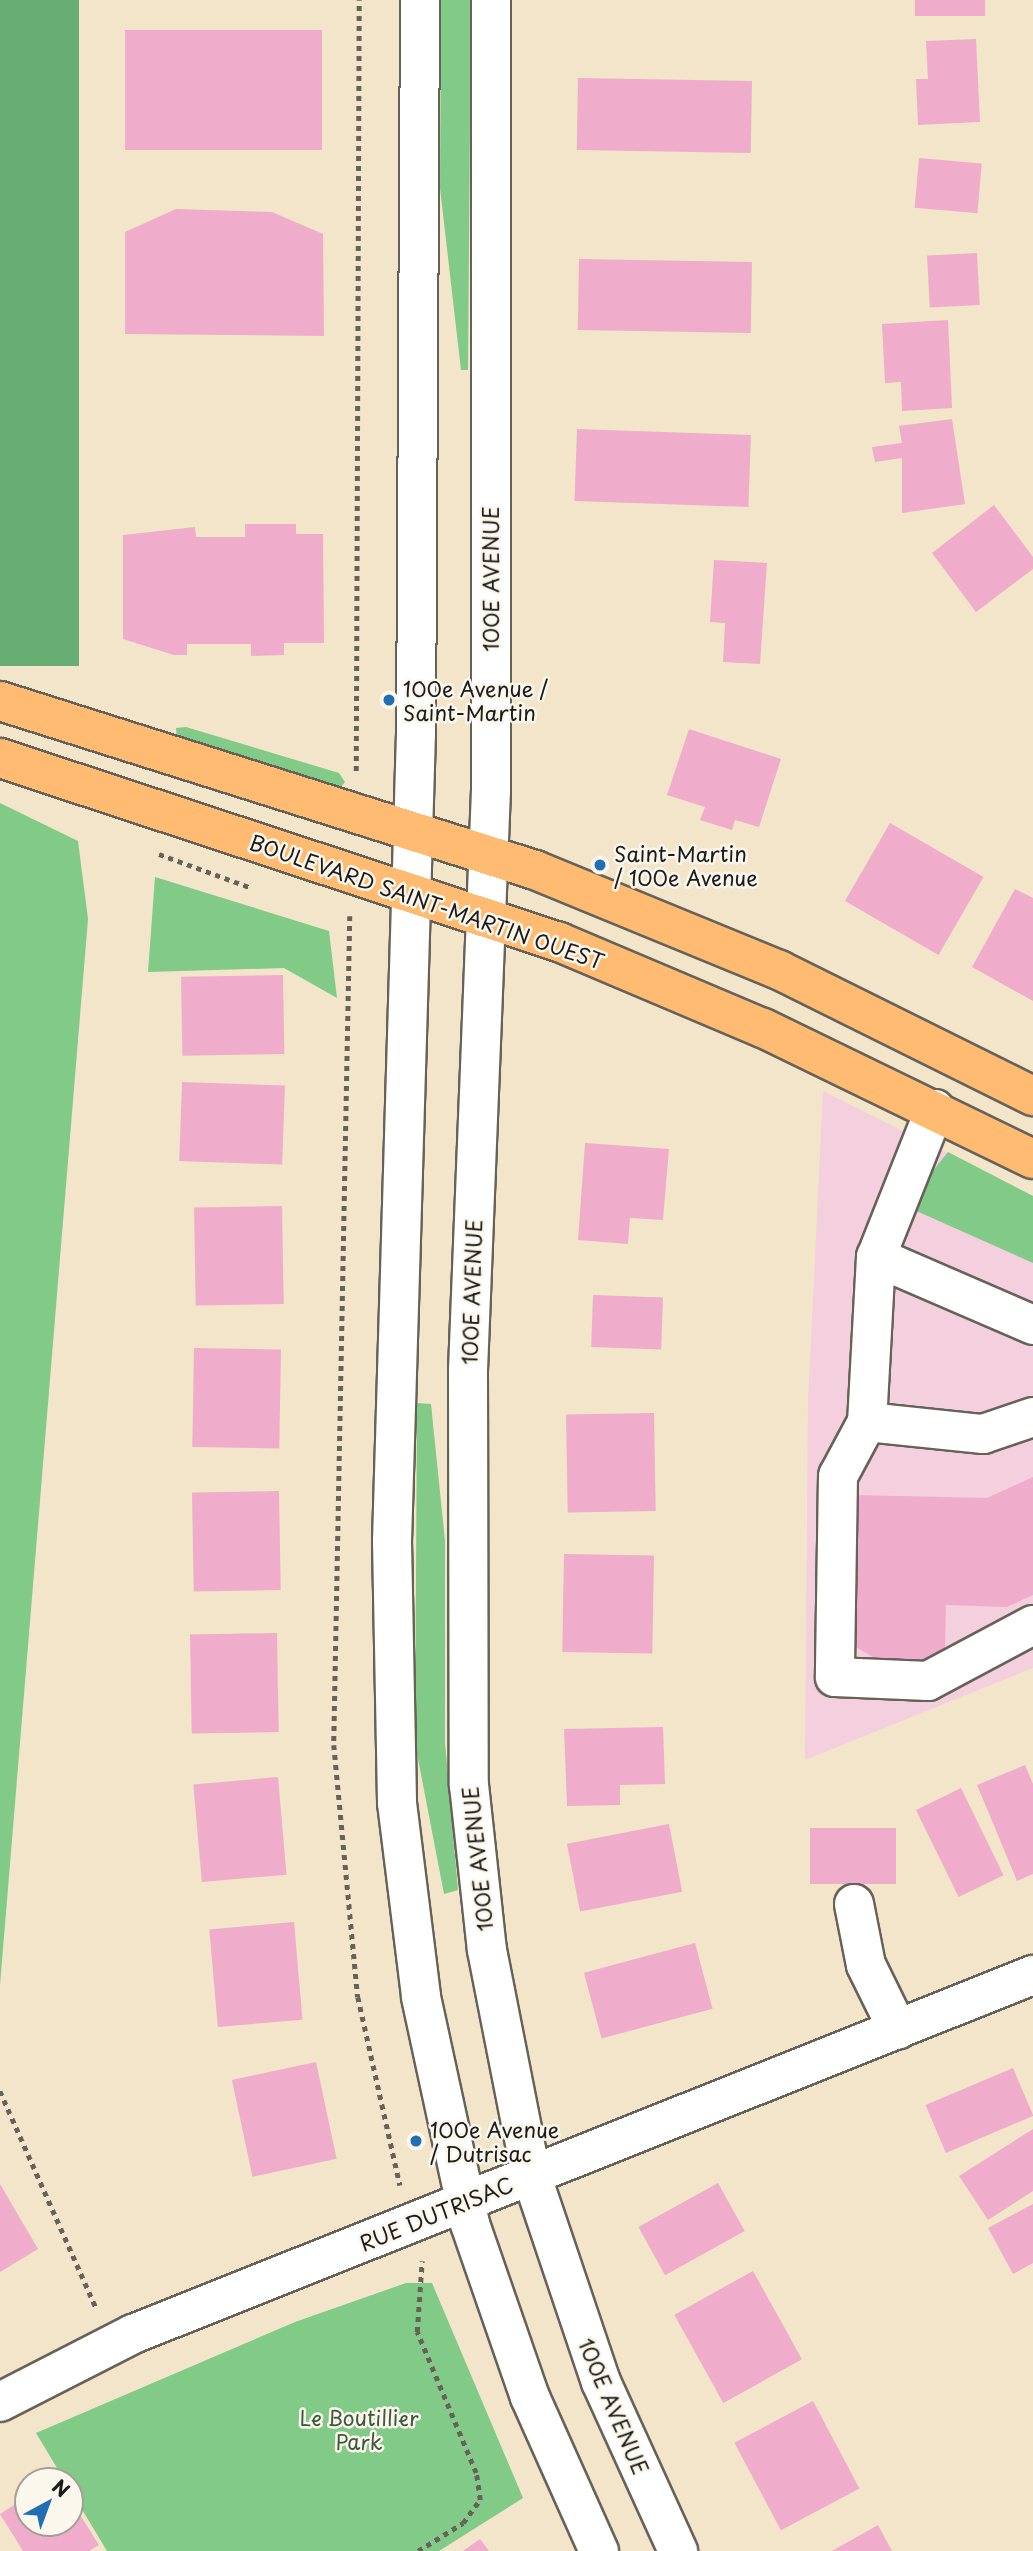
<!DOCTYPE html>
<style>
body{margin:0}
#map{position:relative;width:1033px;height:2551px;overflow:hidden;background:#f2e5ca;font-family:"Playpen Sans",sans-serif}
div>[style]{position:absolute}
[style*='--x']{left:calc(var(--x)*1px);top:calc(var(--y)*1px);width:calc(var(--w)*1px);rotate:calc(var(--a)*1deg)}
.built>*{inset:0;background:#f4cfdd}
.green>*{inset:0;background:#81ca87}
.forest>*{inset:0;background:#68ae74;transform-origin:0 0}
.building>*{inset:0;background:#efadcb;transform-origin:0 0}
.path>*{height:4.5px;margin-top:-2.25px;transform-origin:0;background:repeating-linear-gradient(90deg,#676259 0 5px,transparent 0 10px)}
.roads{filter:drop-shadow(2px 0 #676259) drop-shadow(-2px 0 #676259) drop-shadow(0 2px #676259) drop-shadow(0 -2px #676259)}
.minor>*{height:38px;margin:-19px;padding:0 19px;transform-origin:19px;border-radius:19px;background:#fff}
.major>*{height:38px;margin:-19px;padding:0 19px;transform-origin:19px;border-radius:19px;background:#febb71}
.dots>*{width:19px;height:19px;translate:-50% -50%;box-sizing:border-box;border:4px solid #fbf7ec;border-radius:50%}
span{translate:-50% -50%;white-space:nowrap;text-align:center;line-height:1.15;-webkit-text-stroke:5px #fbf7ec;paint-order:stroke}
.street-label{font-size:21px;color:#1c1c1c}
.poi-label{font-size:21px;color:#1c1c1c}
.left{translate:0 -50%;text-align:left}
.park-label{font-size:21px;color:#3f5941}
.north{position:absolute;left:14px;top:2467px;width:70px;height:70px;box-sizing:border-box;background:#fbf7ec;border:2px solid #a29f99;border-radius:50%;rotate:41deg;font-size:19px;font-weight:700;line-height:28px;text-align:center;color:#1c1c1c}
.north::after{content:'';display:block;margin:auto;width:24px;height:32px;background:#1f6fb2;clip-path:polygon(50% 0,100% 100%,50% 72%,0 100%)}
</style>
<div id="map">
<div class="built">
<i style="clip-path:polygon(823px 1091px,1033px 1196px,1033px 1668px,805px 1760px,808px 1402px)"></i>
</div>
<div class="green">
<i style="clip-path:polygon(441px 0,471px 0,468px 370px,461px 370px,440px 188px)"></i>
<i style="clip-path:polygon(186px 727px,339px 773px,345px 782px,341px 787px,177px 740px,176px 728px)"></i>
<i style="clip-path:polygon(0 803px,78px 841px,88px 919px,0 1985px)"></i>
<i style="clip-path:polygon(155px 877px,329px 931px,337px 998px,284px 968px,148px 972px)"></i>
<i style="clip-path:polygon(948px 1152px,1033px 1196px,1033px 1263px,912px 1209px,920px 1187px)"></i>
<i style="clip-path:polygon(417px 1403px,431px 1404px,445px 1541px,445px 1742px,458px 1890px,444px 1894px,415px 1743px)"></i>
<i style="clip-path:polygon(406px 2283px,432px 2283px,523px 2498px,439px 2551px,107px 2551px,36px 2433px,295px 2322px)"></i>
</div>
<div class="forest">
<i style="left:0;top:0;width:79px;height:666px"></i>
</div>
<div class="building">
<i style="left:915px;top:0;width:70px;height:16px"></i>
<i style="left:125px;top:30px;width:197px;height:120px"></i>
<i style="clip-path:polygon(976px 39px,980px 122px,918px 125px,916px 79px,928px 79px,926px 41px)"></i>
<i style="left:578px;top:78px;width:174px;height:72px;rotate:1deg"></i>
<i style="left:919px;top:158px;width:63px;height:50px;rotate:5deg"></i>
<i style="clip-path:polygon(176px 209px,272px 212px,323px 234px,324px 336px,125px 334px,125px 232px)"></i>
<i style="left:977px;top:253px;width:52px;height:50px;rotate:87deg"></i>
<i style="left:579px;top:259px;width:173px;height:71px;rotate:1deg"></i>
<i style="clip-path:polygon(948px 320px,952px 408px,902px 411px,901px 382px,885px 383px,882px 324px)"></i>
<i style="clip-path:polygon(952px 419px,965px 504px,902px 513px,902px 458px,875px 462px,872px 447px,902px 443px,899px 426px)"></i>
<i style="left:577px;top:429px;width:174px;height:72px;rotate:2deg"></i>
<i style="clip-path:polygon(994px 505px,1033px 557px,1033px 569px,976px 612px,932px 553px)"></i>
<i style="clip-path:polygon(245px 524px,296px 524px,296px 534px,323px 534px,324px 643px,284px 643px,284px 655px,251px 656px,251px 644px,187px 644px,187px 655px,174px 655px,123px 639px,123px 535px,195px 527px,196px 537px,245px 537px)"></i>
<i style="clip-path:polygon(714px 560px,767px 563px,760px 664px,723px 662px,725px 623px,710px 622px)"></i>
<i style="clip-path:polygon(689px 729px,781px 759px,759px 827px,735px 820px,732px 830px,700px 820px,705px 807px,667px 795px)"></i>
<i style="left:890px;top:823px;width:108px;height:90px;rotate:30deg"></i>
<i style="clip-path:polygon(1015px 889px,1033px 898px,1033px 1001px,972px 967px)"></i>
<i style="left:283px;top:975px;width:79px;height:102px;rotate:89deg"></i>
<i style="left:182px;top:1082px;width:103px;height:79px;rotate:2deg"></i>
<i style="clip-path:polygon(585px 1143px,669px 1149px,663px 1220px,630px 1218px,628px 1244px,578px 1240px)"></i>
<i style="left:282px;top:1206px;width:98px;height:88px;rotate:89deg"></i>
<i style="left:593px;top:1295px;width:70px;height:52px;rotate:2deg"></i>
<i style="left:194px;top:1348px;width:87px;height:99px;rotate:1deg"></i>
<i style="left:654px;top:1413px;width:98px;height:88px;rotate:89deg"></i>
<i style="clip-path:polygon(1033px 1477px,1033px 1595px,1007px 1607px,946px 1605px,945px 1649px,920px 1663px,880px 1661px,852px 1645px,854px 1495px,987px 1498px)"></i>
<i style="left:279px;top:1491px;width:99px;height:87px;rotate:89deg"></i>
<i style="left:564px;top:1554px;width:90px;height:98px;rotate:1deg"></i>
<i style="left:277px;top:1633px;width:99px;height:87px;rotate:89deg"></i>
<i style="clip-path:polygon(663px 1727px,665px 1784px,620px 1785px,620px 1805px,567px 1806px,564px 1729px)"></i>
<i style="clip-path:polygon(1025px 1765px,1033px 1784px,1033px 1874px,1017px 1881px,977px 1785px)"></i>
<i style="left:278px;top:1777px;width:98px;height:85px;rotate:85deg"></i>
<i style="left:961px;top:1788px;width:97px;height:50px;rotate:64deg"></i>
<i style="left:669px;top:1824px;width:69px;height:104px;rotate:79deg"></i>
<i style="left:810px;top:1828px;width:86px;height:56px"></i>
<i style="left:294px;top:1922px;width:98px;height:85px;rotate:85deg"></i>
<i style="left:695px;top:1943px;width:68px;height:115px;rotate:75deg"></i>
<i style="left:316px;top:2062px;width:99px;height:86px;rotate:78deg"></i>
<i style="left:1013px;top:2068px;width:52px;height:95px;rotate:67deg"></i>
<i style="clip-path:polygon(1033px 2129px,1033px 2191px,988px 2220px,959px 2176px)"></i>
<i style="left:718px;top:2183px;width:55px;height:91px;rotate:61deg"></i>
<i style="clip-path:polygon(0 2184px,38px 2249px,0 2272px)"></i>
<i style="clip-path:polygon(1033px 2204px,1033px 2263px,1013px 2274px,988px 2228px)"></i>
<i style="left:753px;top:2271px;width:101px;height:90px;rotate:61deg"></i>
<i style="left:813px;top:2401px;width:99px;height:89px;rotate:62deg"></i>
<i style="clip-path:polygon(28px 2496px,28px 2523px,70px 2523px,70px 2499px,99px 2545px,89px 2551px,23px 2551px,0 2514px)"></i>
<i style="clip-path:polygon(878px 2525px,892px 2551px,832px 2551px)"></i>
<i style="clip-path:polygon(480px 2539px,489px 2551px,463px 2551px)"></i>
</div>
<div class="path">
<i style="--x:356;--y:771;--w:771;--a:-89.78"></i>
<i style="--x:159;--y:854;--w:99;--a:20.1"></i>
<i style="--x:350;--y:916;--w:829;--a:91.11"></i>
<i style="--x:334;--y:1745;--w:253;--a:84.6"></i>
<i style="--x:358;--y:1997;--w:193;--a:77.4"></i>
<i style="--x:0;--y:2091;--w:237;--a:66.1"></i>
<i style="--x:418;--y:2551;--w:53;--a:-31.9"></i>
<i style="--x:463;--y:2523;--w:29;--a:-54"></i>
<i style="--x:480;--y:2500;--w:27;--a:-98"></i>
<i style="--x:476;--y:2473;--w:153;--a:-112.7"></i>
<i style="--x:417;--y:2332;--w:71;--a:-86"></i>
</div>
<div class="roads">
<div class="minor">
<i style="--x:420;--y:0;--w:733;--a:90.31"></i>
<i style="--x:416;--y:733;--w:808;--a:91.7"></i>
<i style="--x:392;--y:1541;--w:262;--a:88.9"></i>
<i style="--x:397;--y:1803;--w:195;--a:82.9"></i>
<i style="--x:421;--y:1997;--w:232;--a:77.8"></i>
<i style="--x:470;--y:2224;--w:183;--a:70.9"></i>
<i style="--x:530;--y:2397;--w:169;--a:65.9"></i>
<i style="--x:491;--y:0;--w:790;--a:90"></i>
<i style="--x:491;--y:790;--w:581;--a:92.27"></i>
<i style="--x:468;--y:1371;--w:414;--a:89.9"></i>
<i style="--x:469;--y:1785;--w:166;--a:83.8"></i>
<i style="--x:487;--y:1950;--w:228;--a:78.9"></i>
<i style="--x:531;--y:2174;--w:219;--a:71.4"></i>
<i style="--x:601;--y:2382;--w:186;--a:65.5"></i>
<i style="--x:935;--y:1109;--w:159;--a:111.7"></i>
<i style="--x:876;--y:1257;--w:171;--a:23.4"></i>
<i style="--x:876;--y:1257;--w:165;--a:93.1"></i>
<i style="--x:867;--y:1422;--w:117;--a:5.9"></i>
<i style="--x:983;--y:1434;--w:53;--a:-18.8"></i>
<i style="--x:867;--y:1422;--w:61;--a:118.2"></i>
<i style="--x:838;--y:1476;--w:201;--a:90.9"></i>
<i style="--x:835;--y:1677;--w:93;--a:2.5"></i>
<i style="--x:928;--y:1681;--w:119;--a:-28.1"></i>
<i style="--x:854;--y:1904;--w:62;--a:78.9"></i>
<i style="--x:866;--y:1965;--w:72;--a:63.8"></i>
<i style="--x:0;--y:2402;--w:149;--a:-27.1"></i>
<i style="--x:133;--y:2334;--w:969;--a:-21.75"></i>
</div>
<div class="major">
<i style="--x:0;--y:701;--w:561;--a:17.53"></i>
<i style="--x:535;--y:870;--w:264;--a:22.3"></i>
<i style="--x:779;--y:970;--w:284;--a:26.4"></i>
<i style="--x:0;--y:758;--w:589;--a:18.22"></i>
<i style="--x:559;--y:942;--w:221;--a:22.9"></i>
<i style="--x:763;--y:1028;--w:300;--a:25.9"></i>
</div>
</div>
<div class="dots">
<i style="left:389px;top:700px;background:#1f6fb2"></i>
<i style="left:600px;top:865px;background:#1f6fb2"></i>
<i style="left:416px;top:2141px;background:#1f6fb2"></i>
</div>
<div class="street-label">
<span style="left:490px;top:579px;rotate:-90deg">100E AVENUE</span>
<span style="left:427px;top:901px;rotate:19deg">BOULEVARD SAINT-MARTIN OUEST</span>
<span style="left:471px;top:1292px;rotate:-88deg">100E AVENUE</span>
<span style="left:477px;top:1859px;rotate:-96deg">100E AVENUE</span>
<span style="left:436px;top:2213px;rotate:-22deg">RUE DUTRISAC</span>
<span style="left:614px;top:2406px;rotate:67deg">100E AVENUE</span>
</div>
<div class="poi-label">
<span class="left" style="left:403px;top:700px">100e Avenue /<br>Saint-Martin</span>
<span class="left" style="left:614px;top:865px">Saint-Martin<br>/ 100e Avenue</span>
<span class="left" style="left:430px;top:2141px">100e Avenue<br>/ Dutrisac</span>
</div>
<div class="park-label">
<span style="left:359px;top:2429px">Le Boutillier<br>Park</span>
</div>
<div class="north">N</div>
</div>
